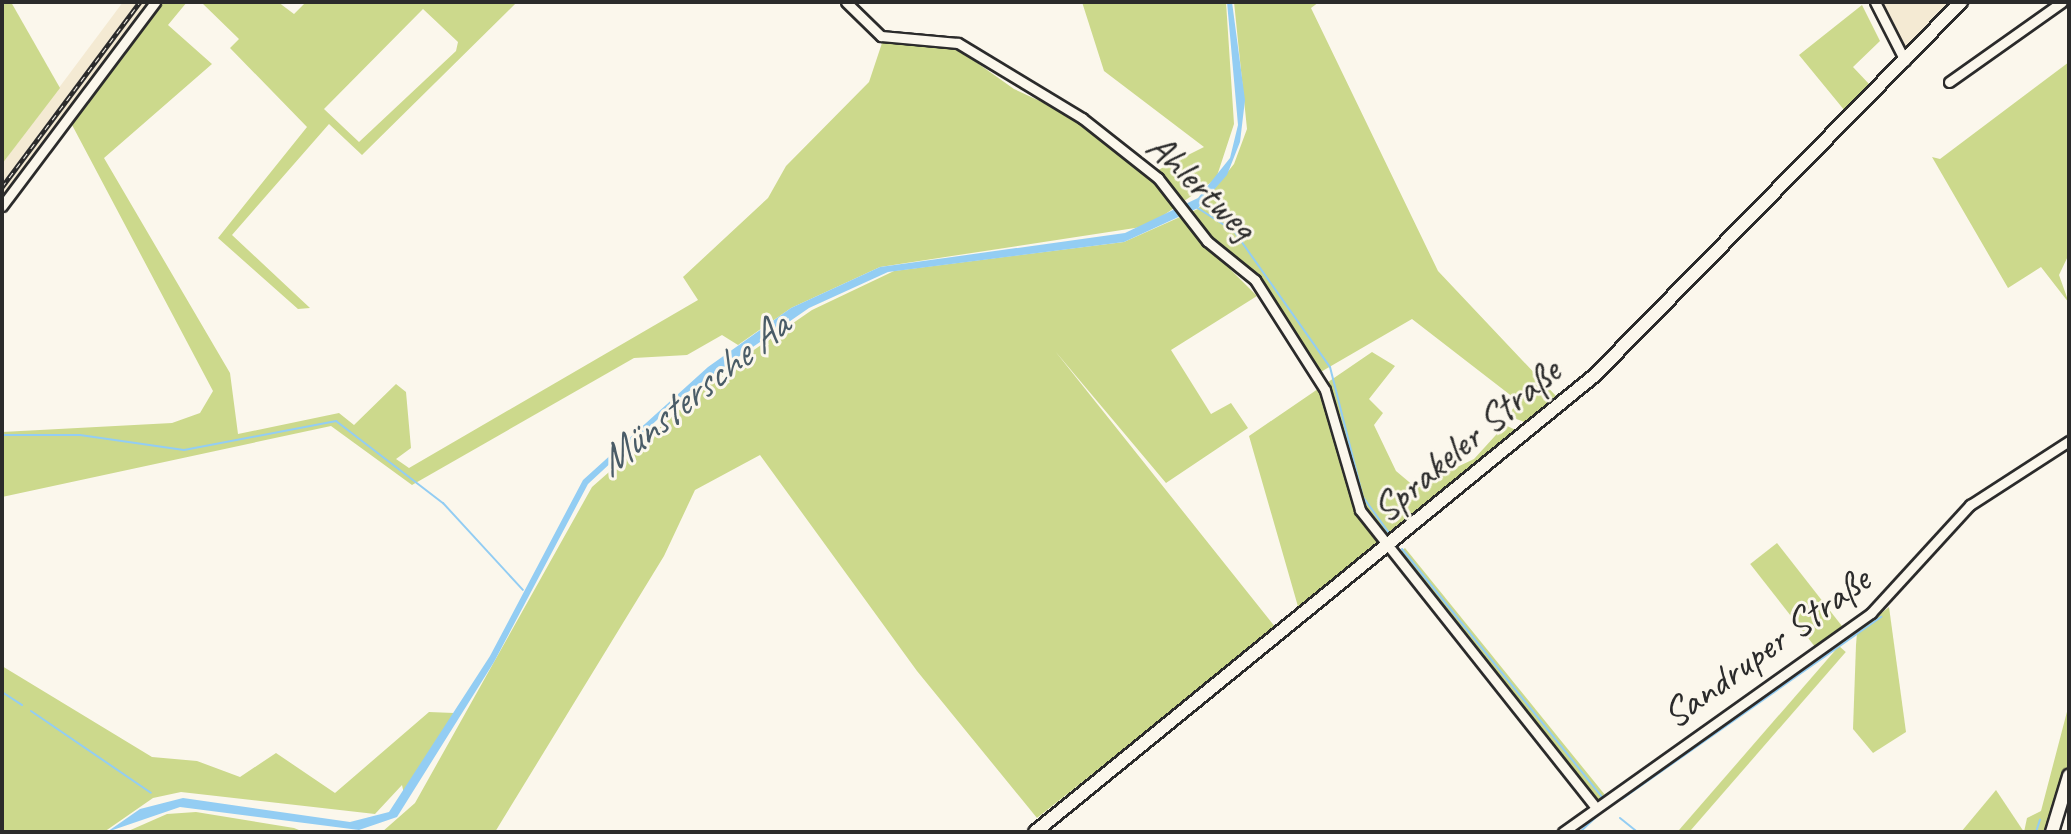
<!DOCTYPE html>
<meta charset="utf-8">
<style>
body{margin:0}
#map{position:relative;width:2071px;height:834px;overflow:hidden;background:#fbf7ec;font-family:Caveat,sans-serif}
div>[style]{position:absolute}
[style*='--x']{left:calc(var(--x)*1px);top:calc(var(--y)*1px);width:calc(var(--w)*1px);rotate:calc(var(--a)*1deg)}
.built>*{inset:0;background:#f4ead3}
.green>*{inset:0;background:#ccd98c;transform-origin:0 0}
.water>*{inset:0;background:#93cdf3}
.stream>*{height:2px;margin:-1px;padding:0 1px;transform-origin:1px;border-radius:1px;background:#93cdf3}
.roads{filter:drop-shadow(2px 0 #2b2b2b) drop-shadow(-2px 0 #2b2b2b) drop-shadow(0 2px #2b2b2b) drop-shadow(0 -2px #2b2b2b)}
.street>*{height:9px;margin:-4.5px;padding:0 4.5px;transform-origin:4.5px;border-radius:4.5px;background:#fbf7ec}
.secondary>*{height:12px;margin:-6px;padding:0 6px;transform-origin:6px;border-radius:6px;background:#fbf7ec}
.rail>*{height:5px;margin-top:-2.5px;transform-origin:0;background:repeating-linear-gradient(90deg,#fbf7ec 0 6px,#2b2b2b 0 12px);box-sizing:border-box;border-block:2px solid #2b2b2b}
span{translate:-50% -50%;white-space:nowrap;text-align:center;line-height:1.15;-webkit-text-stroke:6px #fbf7ec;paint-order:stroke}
.street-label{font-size:40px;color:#2b2b2b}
.water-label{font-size:42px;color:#4a5c67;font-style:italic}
.frame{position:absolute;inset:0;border:4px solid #2b2b2b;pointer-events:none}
</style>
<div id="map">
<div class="built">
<i style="clip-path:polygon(123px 2px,147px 2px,2px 197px,2px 164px)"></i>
<i style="clip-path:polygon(1876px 2px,1954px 2px,1904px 55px)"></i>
</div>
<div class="green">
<i style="clip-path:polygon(2px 2px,11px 2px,60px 88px,2px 164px)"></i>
<i style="clip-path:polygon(161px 2px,187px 2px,168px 25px,212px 64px,104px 158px,230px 373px,238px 434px,339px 413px,354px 425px,396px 384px,406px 392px,411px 448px,396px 459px,409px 468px,698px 300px,683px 277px,768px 198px,786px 166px,869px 82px,882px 43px,949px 43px,1014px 89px,1079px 119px,1150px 174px,1204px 147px,1104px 71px,1082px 2px,1226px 2px,1234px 124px,1216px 179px,1148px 226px,880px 267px,791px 308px,738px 345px,722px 335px,687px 355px,634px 358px,412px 485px,331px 426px,2px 497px,2px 432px,172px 423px,200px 413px,213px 391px,71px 123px)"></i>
<i style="clip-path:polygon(evenodd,201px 2px,278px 2px,294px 14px,306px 2px,517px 2px,362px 155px,329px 124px,232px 235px,310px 308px,298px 309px,218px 238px,307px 127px,230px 48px,239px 39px,201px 2px,423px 9px,458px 42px,456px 51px,359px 142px,324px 109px,423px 9px)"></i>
<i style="clip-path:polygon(1234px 2px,1319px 2px,1311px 8px,1438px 271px,1556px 396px,1533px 425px,1508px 416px,1518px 401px,1412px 319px,1319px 373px,1257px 276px,1244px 264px,1230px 269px,1257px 296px,1171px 350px,1211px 414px,1231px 403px,1248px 428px,1166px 483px,1055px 351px,1276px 628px,1037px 818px,917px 671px,760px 455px,695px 490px,664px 556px,495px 832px,382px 832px,415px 803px,592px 487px,725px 370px,812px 310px,894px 271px,1124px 242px,1198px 209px,1234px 164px,1247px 129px)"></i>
<i style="clip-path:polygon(1862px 5px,1880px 41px,1853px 67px,1870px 85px,1845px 111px,1799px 55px)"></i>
<i style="clip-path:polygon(2069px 62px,2069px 254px,2059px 275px,2069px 303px,2041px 267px,2008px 288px,1932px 157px,1940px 159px)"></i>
<i style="clip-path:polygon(1372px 352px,1395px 366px,1369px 399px,1383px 413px,1374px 425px,1396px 471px,1415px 487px,1474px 459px,1505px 425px,1522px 433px,1299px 610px,1249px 436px)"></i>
<i style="left:1777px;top:543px;width:108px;height:34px;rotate:52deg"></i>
<i style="left:1405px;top:548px;width:317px;height:9px;rotate:51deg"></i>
<i style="clip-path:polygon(1889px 607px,1906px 732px,1873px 753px,1853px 729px,1856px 645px,1857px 633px)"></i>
<i style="left:1839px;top:646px;width:9px;height:271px;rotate:41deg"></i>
<i style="clip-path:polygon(2px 666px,152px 757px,197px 761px,240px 777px,276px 753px,335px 793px,429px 712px,454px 713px,404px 794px,402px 785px,375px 814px,181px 792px,153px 798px,104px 832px,2px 832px)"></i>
<i style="clip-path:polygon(2069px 704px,2069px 763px,2048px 832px,2024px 832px,2027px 818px,2041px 811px)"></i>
<i style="clip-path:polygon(1996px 790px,2024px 832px,1961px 832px)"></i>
<i style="clip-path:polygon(196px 812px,294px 828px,304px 832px,126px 832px,167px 814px)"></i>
</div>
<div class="water">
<i style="clip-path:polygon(1227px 2px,1232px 2px,1245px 100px,1240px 142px,1227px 175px,1198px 208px,1124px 242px,888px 272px,809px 308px,685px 394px,588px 484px,494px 662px,397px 817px,359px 830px,180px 807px,107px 832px,140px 809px,183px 798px,350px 822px,389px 812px,490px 656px,583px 480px,708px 367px,791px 308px,880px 267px,1125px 233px,1198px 198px,1230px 158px,1238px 125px)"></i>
</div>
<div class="stream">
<i style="--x:1196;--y:207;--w:45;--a:32.3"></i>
<i style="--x:1234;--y:231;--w:166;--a:54.8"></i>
<i style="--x:1330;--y:367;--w:134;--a:75.8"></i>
<i style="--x:1363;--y:497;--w:44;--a:54.2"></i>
<i style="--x:2;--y:435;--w:78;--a:0"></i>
<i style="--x:80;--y:435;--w:105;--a:8.2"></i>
<i style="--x:184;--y:450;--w:155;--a:-10.8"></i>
<i style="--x:336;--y:421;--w:135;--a:37.5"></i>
<i style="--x:443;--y:503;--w:118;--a:47.4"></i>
<i style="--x:1402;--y:549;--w:320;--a:51.1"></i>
<i style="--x:2;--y:692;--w:24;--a:33"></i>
<i style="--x:31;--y:711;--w:145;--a:34.3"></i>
<i style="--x:1622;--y:799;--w:317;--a:-35.1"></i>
<i style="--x:1620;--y:818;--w:22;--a:39"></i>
<i style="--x:1580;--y:832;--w:38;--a:-43"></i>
<i style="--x:2036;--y:832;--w:13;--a:-72"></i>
</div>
<div class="roads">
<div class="street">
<i style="--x:846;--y:2;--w:49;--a:44.2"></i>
<i style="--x:881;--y:36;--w:77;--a:5.2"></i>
<i style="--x:958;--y:43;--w:145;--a:31.2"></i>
<i style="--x:1082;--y:118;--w:97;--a:38.3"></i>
<i style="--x:1158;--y:178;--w:80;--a:52.1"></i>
<i style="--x:1207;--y:241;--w:62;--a:39.1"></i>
<i style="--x:1255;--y:280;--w:130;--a:57.5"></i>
<i style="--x:1325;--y:390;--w:125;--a:73.7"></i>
<i style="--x:1360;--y:510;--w:379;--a:51.6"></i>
<i style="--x:1875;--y:2;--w:66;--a:63"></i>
<i style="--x:1949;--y:82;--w:138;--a:-35.3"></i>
<i style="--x:2;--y:206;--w:255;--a:-53.1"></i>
<i style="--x:1563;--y:832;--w:378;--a:-35.4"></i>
<i style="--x:1871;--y:613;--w:147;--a:-47.5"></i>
<i style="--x:1970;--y:505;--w:118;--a:-32.9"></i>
</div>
<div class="secondary">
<i style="--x:1035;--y:832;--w:721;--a:-39.21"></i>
<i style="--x:1594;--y:376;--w:524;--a:-45.54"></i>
<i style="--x:2052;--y:832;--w:59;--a:-73.1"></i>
</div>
</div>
<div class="rail">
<i style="--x:2;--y:187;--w:231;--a:-53.3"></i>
</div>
<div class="street-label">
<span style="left:1202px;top:186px;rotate:44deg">Ahlertweg</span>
<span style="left:1466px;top:440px;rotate:-40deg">Sprakeler Straße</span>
<span style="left:1766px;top:647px;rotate:-36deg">Sandruper Straße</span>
</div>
<div class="water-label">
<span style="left:693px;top:394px;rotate:-39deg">Münstersche Aa</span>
</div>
<div class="frame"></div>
</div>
